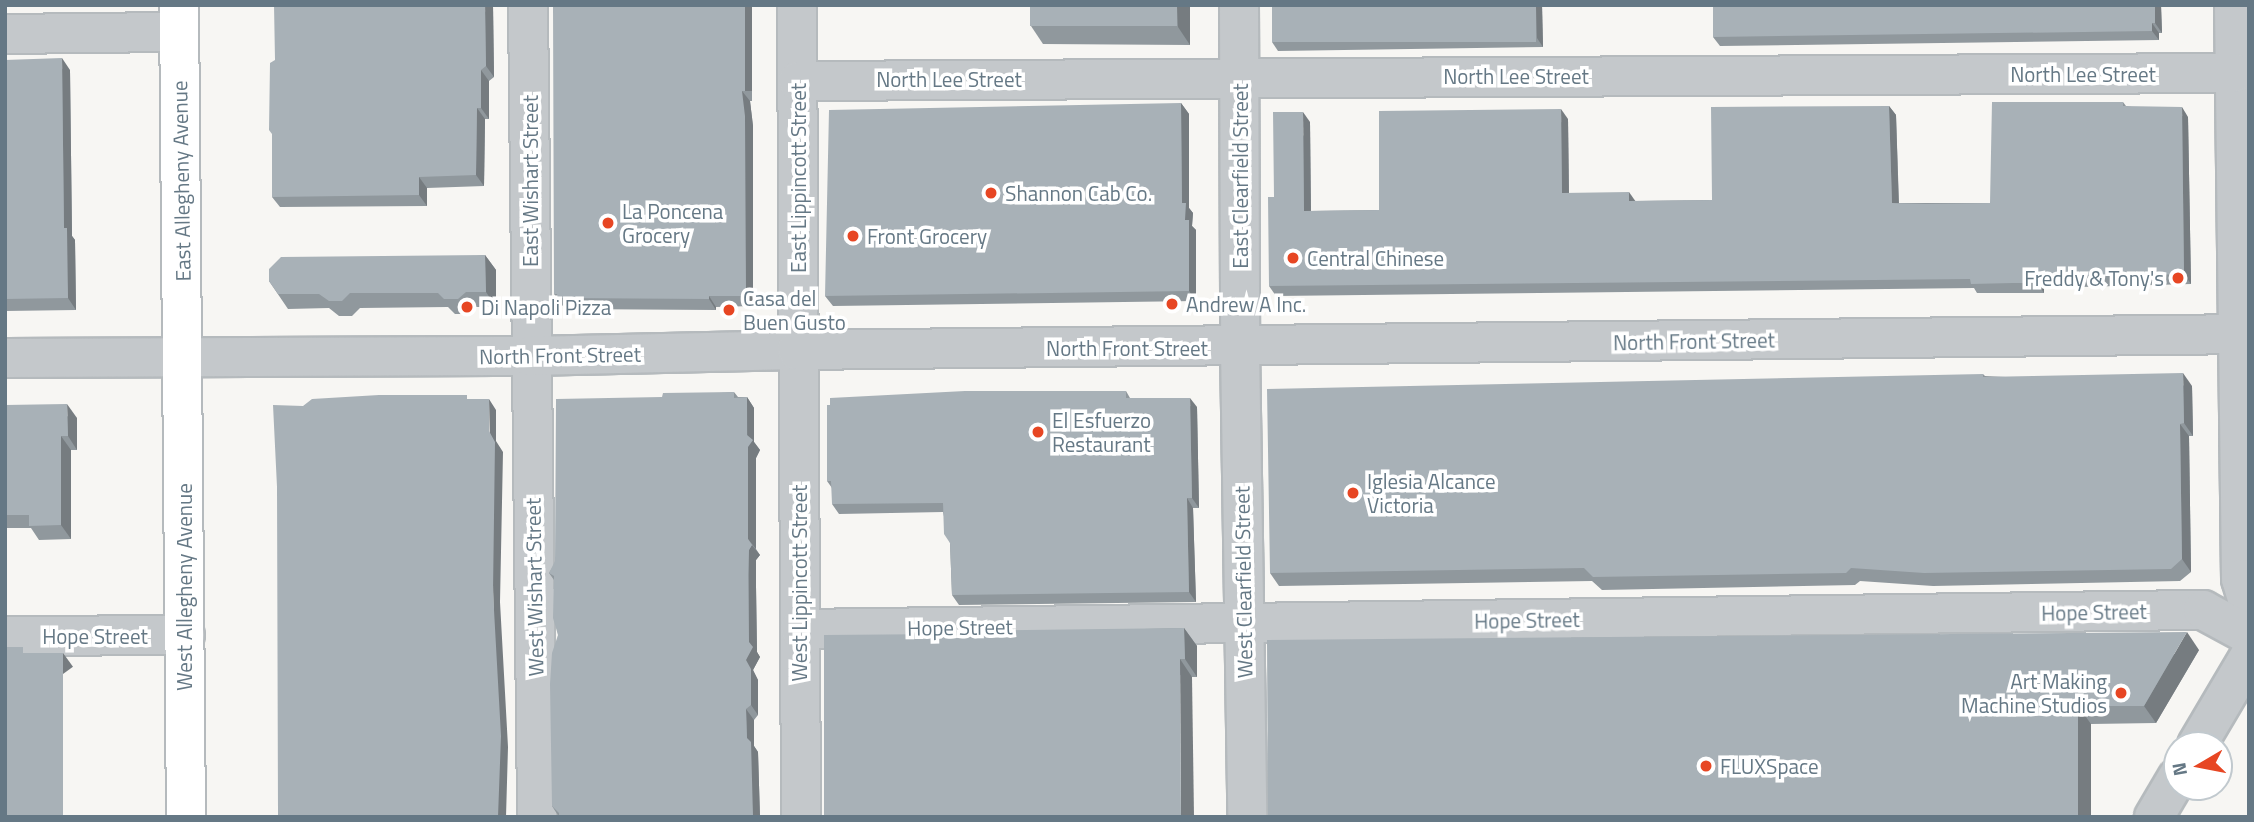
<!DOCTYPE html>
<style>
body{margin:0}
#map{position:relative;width:2254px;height:822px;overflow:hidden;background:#f7f6f3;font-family:"Titillium Web",sans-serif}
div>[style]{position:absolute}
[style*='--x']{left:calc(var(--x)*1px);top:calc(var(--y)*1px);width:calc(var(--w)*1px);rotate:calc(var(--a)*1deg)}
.roads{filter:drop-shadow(2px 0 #b5babd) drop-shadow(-2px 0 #b5babd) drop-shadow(0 2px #b5babd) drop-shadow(0 -2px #b5babd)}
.minor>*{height:38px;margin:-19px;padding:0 19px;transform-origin:19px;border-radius:19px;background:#c4c8cb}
.major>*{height:38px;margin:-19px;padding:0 19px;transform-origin:19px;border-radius:19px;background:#fff}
.wall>*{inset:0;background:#90989d}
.shaded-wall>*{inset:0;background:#767c80;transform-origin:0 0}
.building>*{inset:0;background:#a8b1b7;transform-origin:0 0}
.dots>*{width:19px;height:19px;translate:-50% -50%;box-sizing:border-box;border:4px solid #fff;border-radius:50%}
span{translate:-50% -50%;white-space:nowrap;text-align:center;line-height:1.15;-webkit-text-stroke:7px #fff;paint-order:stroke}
.street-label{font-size:21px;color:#657885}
.poi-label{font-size:21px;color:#657885}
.left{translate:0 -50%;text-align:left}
.right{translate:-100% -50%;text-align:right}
.frame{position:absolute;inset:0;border:7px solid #657885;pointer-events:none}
.north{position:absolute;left:2163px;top:731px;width:70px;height:70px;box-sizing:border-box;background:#fff;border:2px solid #c1c9ce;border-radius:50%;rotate:260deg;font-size:19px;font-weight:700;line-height:28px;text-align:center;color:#657885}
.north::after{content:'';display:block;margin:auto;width:24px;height:32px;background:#e74623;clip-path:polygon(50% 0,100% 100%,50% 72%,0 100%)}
</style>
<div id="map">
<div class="roads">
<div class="minor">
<i style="--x:528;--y:5;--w:812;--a:89.36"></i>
<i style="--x:797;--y:5;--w:812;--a:89.72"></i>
<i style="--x:1239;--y:5;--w:342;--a:89.8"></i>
<i style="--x:1240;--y:347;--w:470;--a:89.1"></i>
<i style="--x:2234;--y:5;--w:574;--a:89.3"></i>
<i style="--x:2241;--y:579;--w:28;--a:73"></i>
<i style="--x:5;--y:34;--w:174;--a:-0.7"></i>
<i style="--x:798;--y:81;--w:1436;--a:-0.32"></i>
<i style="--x:5;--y:358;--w:525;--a:-0.22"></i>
<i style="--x:530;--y:356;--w:267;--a:-1.3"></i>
<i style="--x:797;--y:350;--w:1452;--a:-0.63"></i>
<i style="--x:800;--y:629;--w:1403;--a:-0.78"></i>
<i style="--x:2203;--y:610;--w:52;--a:28.5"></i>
<i style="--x:5;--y:636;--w:180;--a:-0.3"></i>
<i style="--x:2197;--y:745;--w:102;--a:-59.4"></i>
<i style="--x:2154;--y:817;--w:45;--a:-59.5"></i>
</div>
<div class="major">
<i style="--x:179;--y:5;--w:812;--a:89.51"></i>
</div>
</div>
<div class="wall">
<i style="clip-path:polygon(493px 5px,494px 77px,489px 81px,489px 119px,485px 119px,484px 186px,427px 188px,427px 206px,280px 207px,272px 197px)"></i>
<i style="clip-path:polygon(752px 5px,752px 101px,750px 101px,753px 126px,753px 306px,716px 307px,716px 310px,565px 309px,554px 294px)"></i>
<i style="clip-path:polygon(1030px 5px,1190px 5px,1190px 45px,1043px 44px,1031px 26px)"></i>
<i style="clip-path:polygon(1272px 5px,1542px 5px,1543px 47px,1278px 51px,1272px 42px)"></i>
<i style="clip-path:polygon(1713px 5px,2161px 5px,2162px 33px,2159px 33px,2159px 40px,1720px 46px,1713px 37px)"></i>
<i style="clip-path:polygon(5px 60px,70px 70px,72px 236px,75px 240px,76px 310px,5px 311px)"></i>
<i style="clip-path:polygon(2123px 102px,2126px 106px,2188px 117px,2191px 284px,2044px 288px,2044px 293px,1977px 293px,1974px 288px,1276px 296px,1269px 286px,1274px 197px,1310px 122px,1311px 211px,1379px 210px,1568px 119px,1569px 193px,1636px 201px,1712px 200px,1889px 106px,1896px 115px,1899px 203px,1990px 203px)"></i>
<i style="clip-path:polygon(1181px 103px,1189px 114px,1189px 208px,1193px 213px,1192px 226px,1196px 230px,1196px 301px,833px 306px,825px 296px)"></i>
<i style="clip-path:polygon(485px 255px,496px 270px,496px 307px,476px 307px,468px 314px,455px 314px,448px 307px,360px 308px,352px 316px,339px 316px,329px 308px,288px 309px,269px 281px)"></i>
<i style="clip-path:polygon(1983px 374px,1985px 376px,2192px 386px,2193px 436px,2189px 436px,2191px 572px,2180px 581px,1933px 586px,1860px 581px,1855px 585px,1602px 590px,1592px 581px,1279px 586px,1270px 573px)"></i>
<i style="clip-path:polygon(1126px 391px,1130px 398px,1197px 407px,1199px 508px,1193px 508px,1196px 602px,959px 605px,952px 595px,950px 543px,943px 512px,839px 514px,832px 504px,832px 488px,827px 481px)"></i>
<i style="clip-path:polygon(734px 392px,738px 397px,747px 397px,754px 408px,754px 442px,760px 450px,756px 458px,756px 549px,760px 555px,756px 560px,756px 586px,757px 652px,760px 657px,753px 670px,758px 680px,758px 715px,754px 720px,754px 746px,758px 752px,760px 817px,559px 817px,552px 806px,558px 635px,554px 580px,549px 573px,662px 397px)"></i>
<i style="clip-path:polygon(5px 405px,77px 418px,77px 450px,71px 450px,71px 539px,39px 540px,31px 528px,5px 528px)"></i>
<i style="clip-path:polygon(1184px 628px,1197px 646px,1197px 677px,1192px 677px,947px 634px)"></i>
<i style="clip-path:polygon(2199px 650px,2156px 723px,2091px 724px,2091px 817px,1268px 817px)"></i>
</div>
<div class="shaded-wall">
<i style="clip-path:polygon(485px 5px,493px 5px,494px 77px,486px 66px)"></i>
<i style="left:745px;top:5px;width:7px;height:86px"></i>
<i style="clip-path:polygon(1177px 5px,1190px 5px,1190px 45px,1178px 27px)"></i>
<i style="clip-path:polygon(1536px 5px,1542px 5px,1543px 47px,1537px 38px)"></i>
<i style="clip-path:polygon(2155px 5px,2161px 5px,2162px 33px,2155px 23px)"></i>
<i style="clip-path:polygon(2152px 23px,2159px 33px,2159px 40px,2152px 31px)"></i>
<i style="clip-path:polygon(62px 58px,70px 70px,72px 236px,75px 240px,76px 310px,68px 298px,64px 228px)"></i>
<i style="clip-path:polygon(481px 70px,489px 81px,489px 119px,481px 108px)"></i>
<i style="clip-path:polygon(742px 91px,750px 101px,753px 126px,753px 306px,746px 296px)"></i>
<i style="clip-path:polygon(1181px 103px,1189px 114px,1189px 208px,1193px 213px,1192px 226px,1196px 230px,1196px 301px,1189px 291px,1185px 220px,1182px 203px)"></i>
<i style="clip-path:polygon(1889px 106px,1896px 115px,1899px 213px,1892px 203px)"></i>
<i style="clip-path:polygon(2182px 107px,2188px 117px,2191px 284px,2184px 274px)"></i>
<i style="clip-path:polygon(477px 108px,485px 119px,484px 186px,476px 175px)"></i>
<i style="clip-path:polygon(1561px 109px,1568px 119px,1569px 203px,1562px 193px)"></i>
<i style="clip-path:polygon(1303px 112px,1310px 122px,1311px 221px,1304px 211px)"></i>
<i style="clip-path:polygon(419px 177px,427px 188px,427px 206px,419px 195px)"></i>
<i style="clip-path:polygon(1629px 192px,1636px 202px,1629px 201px)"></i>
<i style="clip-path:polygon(485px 255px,496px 270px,496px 307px,486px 292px)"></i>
<i style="clip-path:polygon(2037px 278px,2044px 288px,2044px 293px,2037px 283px)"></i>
<i style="clip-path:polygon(709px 296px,716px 307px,716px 310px,709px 299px)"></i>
<i style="clip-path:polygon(2183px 373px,2192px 386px,2193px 436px,2184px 423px)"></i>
<i style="clip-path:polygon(747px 397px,754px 408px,754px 442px,760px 450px,756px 458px,756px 549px,748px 539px)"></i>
<i style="clip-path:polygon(1190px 398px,1197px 407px,1199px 508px,1192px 498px)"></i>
<i style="clip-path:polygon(489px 399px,496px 410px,496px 441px,503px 452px,500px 602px,508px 747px,506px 817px,498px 817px)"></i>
<i style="clip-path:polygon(67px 404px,77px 418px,77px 450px,68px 436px)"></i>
<i style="clip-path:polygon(2180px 424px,2189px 436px,2191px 572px,2182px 559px)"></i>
<i style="clip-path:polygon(61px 436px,71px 450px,71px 539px,61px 525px)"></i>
<i style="clip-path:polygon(1187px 498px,1193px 508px,1196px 602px,1189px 592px)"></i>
<i style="clip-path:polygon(752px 545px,760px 555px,756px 560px,756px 586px,757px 652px,760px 657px,753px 670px,758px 680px,758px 715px,751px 705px,746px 660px,749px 642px,749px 550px)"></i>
<i style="clip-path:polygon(1184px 628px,1197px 646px,1197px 677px,1185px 659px)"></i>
<i style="clip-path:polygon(2187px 632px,2199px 650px,2156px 723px,2144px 706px)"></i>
<i style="left:63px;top:653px;width:17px;height:164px;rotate:54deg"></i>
<i style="clip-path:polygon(1180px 659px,1192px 677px,1194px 817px,1181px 817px)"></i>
<i style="clip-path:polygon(2078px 706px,2091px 724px,2091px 817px,2078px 817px)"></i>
<i style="clip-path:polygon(746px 709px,754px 720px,754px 746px,758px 752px,760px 817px,753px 817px,747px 738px)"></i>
</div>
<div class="building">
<i style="clip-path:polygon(274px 5px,485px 5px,486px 66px,481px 70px,481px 108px,477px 108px,476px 175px,419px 177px,419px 195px,272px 197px,272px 134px,269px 130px,270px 63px,275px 60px)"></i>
<i style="clip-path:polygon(553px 5px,745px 5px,745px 91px,742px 91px,745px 116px,746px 296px,709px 296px,709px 299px,558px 298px,557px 294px,554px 294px)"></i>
<i style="left:1030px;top:5px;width:147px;height:21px"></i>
<i style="left:1272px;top:5px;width:264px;height:37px"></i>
<i style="clip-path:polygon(1713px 5px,2155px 5px,2155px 23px,2152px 23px,2152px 31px,1713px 37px)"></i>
<i style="clip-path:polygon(62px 58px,64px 228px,67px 228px,68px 298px,5px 299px,5px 60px)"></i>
<i style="clip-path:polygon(1992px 102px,2123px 102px,2123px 106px,2182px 107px,2184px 274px,2037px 278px,2037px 283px,2013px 283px,1971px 284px,1970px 279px,1269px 286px,1268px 197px,1274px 197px,1273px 112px,1303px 112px,1304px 211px,1379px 210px,1379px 111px,1561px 109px,1562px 193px,1629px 192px,1629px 201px,1712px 200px,1711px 107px,1889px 106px,1892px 203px,1926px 204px,1990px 203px)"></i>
<i style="clip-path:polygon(1181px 103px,1182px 203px,1186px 203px,1185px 220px,1189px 220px,1189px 291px,825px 296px,829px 110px)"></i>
<i style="clip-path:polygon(485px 255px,486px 292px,466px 292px,458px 299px,444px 299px,438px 293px,350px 293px,342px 301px,329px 301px,319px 294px,278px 294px,269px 281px,269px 269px,281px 257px)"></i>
<i style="clip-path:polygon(2183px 373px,2184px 423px,2180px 424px,2182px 559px,2171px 569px,1924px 573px,1851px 568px,1846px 573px,1593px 577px,1584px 568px,1270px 573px,1267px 389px,1983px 374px,1983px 377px)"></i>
<i style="clip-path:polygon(965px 391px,1126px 391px,1126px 398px,1190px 398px,1192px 498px,1187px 498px,1189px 592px,952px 595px,950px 543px,944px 534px,943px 503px,832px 504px,831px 481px,827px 481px,827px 405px,830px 405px,830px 398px)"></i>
<i style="clip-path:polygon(734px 392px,734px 398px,747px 397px,747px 435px,753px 440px,748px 447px,748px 539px,752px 545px,749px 550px,748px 575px,749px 642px,753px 647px,746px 660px,751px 669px,751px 705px,746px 709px,747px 738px,751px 742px,753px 817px,559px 817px,559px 813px,552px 806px,550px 684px,552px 653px,558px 635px,553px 618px,554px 576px,549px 573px,555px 561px,556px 399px,662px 397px,663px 393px)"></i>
<i style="clip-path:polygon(379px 395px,467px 395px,467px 399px,489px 399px,489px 431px,495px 442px,493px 592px,501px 736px,498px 817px,278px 817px,277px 487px,273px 405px,303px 406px,312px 399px)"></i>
<i style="clip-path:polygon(67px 404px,68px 436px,61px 436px,61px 525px,29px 526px,29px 515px,5px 515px,5px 405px)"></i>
<i style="clip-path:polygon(1184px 628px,1185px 659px,1180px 659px,1181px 817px,824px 817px,824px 635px,947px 634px,947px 631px)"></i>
<i style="clip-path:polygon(2187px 632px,2144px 706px,2078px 706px,2078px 817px,1268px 817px,1267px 640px)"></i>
<i style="clip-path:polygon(5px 647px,23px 647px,23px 653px,63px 653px,63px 817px,5px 817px)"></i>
</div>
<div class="dots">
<i style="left:991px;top:193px;background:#e74623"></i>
<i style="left:608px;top:223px;background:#e74623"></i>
<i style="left:853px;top:236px;background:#e74623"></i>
<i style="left:1293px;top:258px;background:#e74623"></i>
<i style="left:2178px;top:278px;background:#e74623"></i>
<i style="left:1172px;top:304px;background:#e74623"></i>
<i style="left:467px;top:307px;background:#e74623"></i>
<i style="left:729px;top:310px;background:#e74623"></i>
<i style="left:1038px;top:432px;background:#e74623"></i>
<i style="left:1353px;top:493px;background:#e74623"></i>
<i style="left:2121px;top:693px;background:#e74623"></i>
<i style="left:1706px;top:766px;background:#e74623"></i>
</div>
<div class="street-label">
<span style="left:2083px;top:74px">North Lee Street</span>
<span style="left:1516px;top:76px">North Lee Street</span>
<span style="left:949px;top:79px">North Lee Street</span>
<span style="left:1240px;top:176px;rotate:-90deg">East Clearfield Street</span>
<span style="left:798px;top:178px;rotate:-90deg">East Lippincott Street</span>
<span style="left:181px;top:181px;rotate:-91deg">East Allegheny Avenue</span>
<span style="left:530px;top:181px;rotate:-90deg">East Wishart Street</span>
<span style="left:1694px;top:341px;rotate:-1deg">North Front Street</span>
<span style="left:1127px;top:348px">North Front Street</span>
<span style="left:560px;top:355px;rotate:-1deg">North Front Street</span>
<span style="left:1243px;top:582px;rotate:-91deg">West Clearfield Street</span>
<span style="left:799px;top:583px;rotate:-90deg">West Lippincott Street</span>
<span style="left:184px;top:587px;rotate:-90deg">West Allegheny Avenue</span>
<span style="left:534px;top:587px;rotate:-91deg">West Wishart Street</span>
<span style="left:2094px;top:612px;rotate:-1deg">Hope Street</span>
<span style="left:1527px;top:620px;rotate:-1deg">Hope Street</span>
<span style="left:960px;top:627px;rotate:-1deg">Hope Street</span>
<span style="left:95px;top:636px">Hope Street</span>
</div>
<div class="poi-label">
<span class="left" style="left:1005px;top:193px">Shannon Cab Co.</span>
<span class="left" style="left:622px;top:223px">La Poncena<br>Grocery</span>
<span class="left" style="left:867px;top:236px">Front Grocery</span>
<span class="left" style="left:1307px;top:258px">Central Chinese</span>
<span class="right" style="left:2164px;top:278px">Freddy &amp; Tony's</span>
<span class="left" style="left:743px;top:310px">Casa del<br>Buen Gusto</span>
<span class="left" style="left:1186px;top:304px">Andrew A Inc.</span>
<span class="left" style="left:481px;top:307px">Di Napoli Pizza</span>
<span class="left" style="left:1052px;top:432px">El Esfuerzo<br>Restaurant</span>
<span class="left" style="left:1367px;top:493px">Iglesia Alcance<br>Victoria</span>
<span class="right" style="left:2107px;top:693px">Art Making<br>Machine Studios</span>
<span class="left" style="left:1720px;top:766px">FLUXSpace</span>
</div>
<div class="frame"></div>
<div class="north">N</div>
</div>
